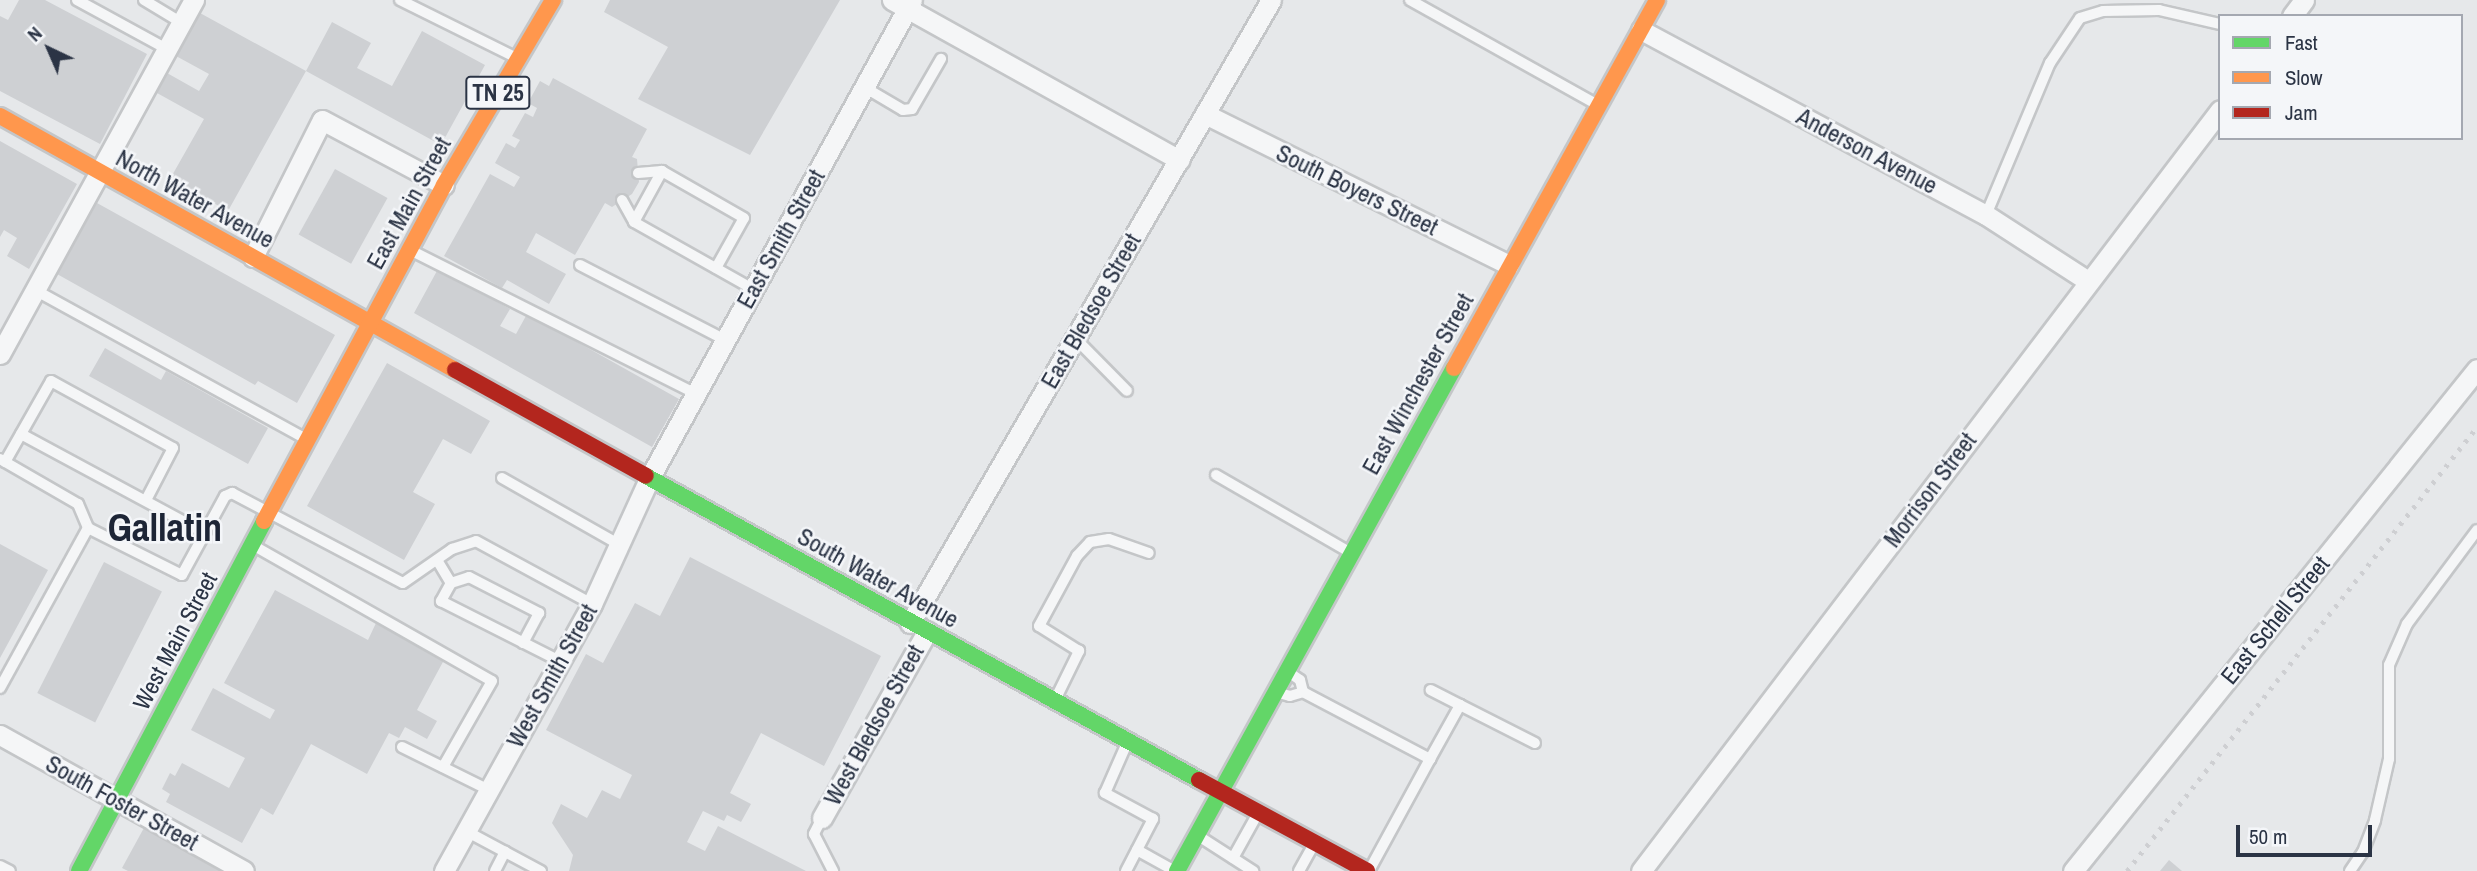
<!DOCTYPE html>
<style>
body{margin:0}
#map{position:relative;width:2477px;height:871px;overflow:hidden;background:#e6e8ea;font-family:"Archivo Narrow",sans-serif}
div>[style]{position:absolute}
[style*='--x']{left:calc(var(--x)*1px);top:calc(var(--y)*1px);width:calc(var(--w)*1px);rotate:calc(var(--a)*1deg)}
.building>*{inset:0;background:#ced0d3;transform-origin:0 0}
.roads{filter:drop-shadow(2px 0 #c4c6c8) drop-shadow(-2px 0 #c4c6c8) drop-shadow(0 2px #c4c6c8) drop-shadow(0 -2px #c4c6c8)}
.lane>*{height:10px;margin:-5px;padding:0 5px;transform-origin:5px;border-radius:5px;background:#f5f6f7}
.street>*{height:19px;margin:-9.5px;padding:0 9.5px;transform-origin:9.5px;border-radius:9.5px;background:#f5f6f7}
.fast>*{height:16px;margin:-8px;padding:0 8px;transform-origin:8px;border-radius:8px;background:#63d668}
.slow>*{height:16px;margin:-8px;padding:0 8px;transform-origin:8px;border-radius:8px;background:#ff974d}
.jam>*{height:16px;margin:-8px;padding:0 8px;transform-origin:8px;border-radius:8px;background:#b3261e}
.rail>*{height:5px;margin-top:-2.5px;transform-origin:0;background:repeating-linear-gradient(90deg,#cecfd2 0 3.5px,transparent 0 10.5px)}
span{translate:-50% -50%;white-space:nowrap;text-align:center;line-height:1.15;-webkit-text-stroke:5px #f4f6f9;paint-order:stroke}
.shield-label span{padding:2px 5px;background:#f4f6f9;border:2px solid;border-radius:5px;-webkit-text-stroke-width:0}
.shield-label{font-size:23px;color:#2b3445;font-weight:700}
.street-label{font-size:24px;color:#2b3445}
.town-label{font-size:38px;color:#1d2536;font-weight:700}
.legend{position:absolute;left:2218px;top:14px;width:245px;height:126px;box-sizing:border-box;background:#f4f6f9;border:2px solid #a4a8b1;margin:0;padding:9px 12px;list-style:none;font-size:21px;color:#2b3445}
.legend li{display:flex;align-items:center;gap:14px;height:35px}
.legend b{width:35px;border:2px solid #a4a8b1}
.north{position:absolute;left:14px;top:14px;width:70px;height:70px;-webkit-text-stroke:5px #f4f6f9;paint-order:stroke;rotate:316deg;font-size:19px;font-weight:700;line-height:28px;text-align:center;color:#2b3445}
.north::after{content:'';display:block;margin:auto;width:24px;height:32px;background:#2b3445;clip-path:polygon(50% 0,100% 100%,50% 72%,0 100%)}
.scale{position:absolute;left:2236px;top:825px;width:136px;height:32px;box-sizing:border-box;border:4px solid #2b3445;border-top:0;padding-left:9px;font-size:21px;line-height:24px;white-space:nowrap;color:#2b3445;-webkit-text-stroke:5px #f4f6f9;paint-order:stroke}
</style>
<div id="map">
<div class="building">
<i style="clip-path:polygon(19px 0,45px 0,147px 54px,100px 144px,0 91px,0 16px,8px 20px)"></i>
<i style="clip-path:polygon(610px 0,840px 0,750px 155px,638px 99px,668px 47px,604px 12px)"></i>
<i style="clip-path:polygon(200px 13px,306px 71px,228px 211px,170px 179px,204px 119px,157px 93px,167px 73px,199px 91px,209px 74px,176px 56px)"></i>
<i style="clip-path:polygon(332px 22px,371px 43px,357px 68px,392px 86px,422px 31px,485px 65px,441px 145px,306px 71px)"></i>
<i style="clip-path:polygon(553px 78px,647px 129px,632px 157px,637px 159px,639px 182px,632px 194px,612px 207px,605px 203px,575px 255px,536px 233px,526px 252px,566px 274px,549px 304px,507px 280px,502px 288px,444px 256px,490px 174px,514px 187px,520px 177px,495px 163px,506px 143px,515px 148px,520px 140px,512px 136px,525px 113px,533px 117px,537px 108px,528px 103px,540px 81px,549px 86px)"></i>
<i style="clip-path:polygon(0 141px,77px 184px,29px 269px,7px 256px,17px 238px,4px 230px,0 237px)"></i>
<i style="left:335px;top:169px;width:60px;height:75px;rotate:29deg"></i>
<i style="clip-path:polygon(97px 203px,335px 335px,297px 403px,258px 381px,255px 385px,57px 274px)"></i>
<i style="clip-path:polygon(438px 269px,510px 309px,500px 326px,516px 334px,527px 314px,679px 399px,652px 447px,414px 313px)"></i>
<i style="clip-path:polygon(105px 348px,161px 380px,166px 371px,268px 428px,248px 464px,89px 376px)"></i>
<i style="clip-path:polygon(387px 363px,490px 421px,471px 454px,443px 439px,413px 492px,435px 504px,404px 560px,307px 506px)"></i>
<i style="clip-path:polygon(0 544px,48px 570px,0 658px)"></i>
<i style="clip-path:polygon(690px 557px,881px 656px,824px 766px,761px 733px,730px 793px,751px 804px,741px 822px,727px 815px,724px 821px,703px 811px,687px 842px,705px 851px,718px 826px,806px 871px,569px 871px,573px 855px,552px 823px,561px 804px,587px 818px,602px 790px,620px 799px,632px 775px,546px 730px,586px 654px,603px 663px,635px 603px,660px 616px)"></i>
<i style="left:104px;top:562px;width:65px;height:147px;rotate:27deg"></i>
<i style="clip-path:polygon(275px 590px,368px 640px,376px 623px,444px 660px,417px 710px,437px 721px,427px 739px,405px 727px,399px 738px,389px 733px,367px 774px,311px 744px,273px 815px,261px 808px,242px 843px,166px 802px,170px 794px,162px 789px,170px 773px,175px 776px,182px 763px,229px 788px,245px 758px,191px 730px,213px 688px,270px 719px,275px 710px,224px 683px)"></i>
<i style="clip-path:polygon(145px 826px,225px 871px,128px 871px,122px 868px)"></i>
<i style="clip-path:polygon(2169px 860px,2182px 871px,2160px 871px)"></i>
</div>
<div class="roads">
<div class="lane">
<i style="--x:77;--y:0;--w:102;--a:28.6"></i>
<i style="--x:144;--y:0;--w:44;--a:31.2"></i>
<i style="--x:400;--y:0;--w:128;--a:26.4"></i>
<i style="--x:1410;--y:0;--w:213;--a:29.2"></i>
<i style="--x:864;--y:87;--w:45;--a:30.5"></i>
<i style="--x:903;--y:110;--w:9;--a:-6"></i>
<i style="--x:912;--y:109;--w:58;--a:-59.9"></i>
<i style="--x:638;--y:173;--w:24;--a:-5"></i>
<i style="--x:622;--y:200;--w:25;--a:61"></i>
<i style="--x:1986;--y:215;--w:165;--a:-67.2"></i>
<i style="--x:2050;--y:63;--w:54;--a:-56.3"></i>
<i style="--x:2080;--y:18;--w:24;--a:-17"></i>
<i style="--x:2103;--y:11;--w:56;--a:-1"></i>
<i style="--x:2159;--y:10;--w:63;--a:12.9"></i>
<i style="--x:412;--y:251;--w:318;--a:26.7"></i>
<i style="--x:580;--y:265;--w:163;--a:27.3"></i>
<i style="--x:716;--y:268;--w:57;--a:-60.8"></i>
<i style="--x:744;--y:218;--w:95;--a:-150.2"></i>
<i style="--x:662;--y:171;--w:58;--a:118.8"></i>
<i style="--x:634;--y:222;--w:137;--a:29.4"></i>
<i style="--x:35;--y:290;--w:307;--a:28.8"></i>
<i style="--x:1075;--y:338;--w:74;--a:45.5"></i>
<i style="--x:21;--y:434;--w:209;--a:28.3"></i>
<i style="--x:0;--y:459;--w:90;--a:30"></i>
<i style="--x:78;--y:504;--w:26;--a:67"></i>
<i style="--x:88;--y:528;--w:105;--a:26.6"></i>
<i style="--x:182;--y:575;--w:90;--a:-61.4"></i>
<i style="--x:225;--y:496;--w:8;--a:-23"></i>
<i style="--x:232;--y:493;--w:193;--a:27.8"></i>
<i style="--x:403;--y:583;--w:60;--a:-34.8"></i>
<i style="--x:452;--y:549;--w:25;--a:-18"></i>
<i style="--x:476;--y:541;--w:132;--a:28.5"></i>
<i style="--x:5;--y:462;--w:93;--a:-60.4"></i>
<i style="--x:51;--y:381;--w:139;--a:28.8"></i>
<i style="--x:173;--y:448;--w:59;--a:117.4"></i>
<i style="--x:1216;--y:475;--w:156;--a:30"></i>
<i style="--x:502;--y:478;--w:136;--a:29.6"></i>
<i style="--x:256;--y:547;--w:271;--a:29.6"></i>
<i style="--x:492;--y:681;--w:99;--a:119.7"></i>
<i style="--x:437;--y:560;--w:27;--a:59"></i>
<i style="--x:451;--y:583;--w:21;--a:119"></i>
<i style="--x:441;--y:601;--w:133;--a:26.8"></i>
<i style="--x:451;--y:583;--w:19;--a:-18"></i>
<i style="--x:469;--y:577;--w:79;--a:27.2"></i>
<i style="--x:539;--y:613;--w:34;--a:118"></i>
<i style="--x:1287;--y:671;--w:16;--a:35"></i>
<i style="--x:1300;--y:680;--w:12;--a:76"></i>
<i style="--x:0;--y:688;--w:183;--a:-61.2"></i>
<i style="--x:1279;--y:693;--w:11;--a:15"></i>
<i style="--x:1290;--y:696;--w:14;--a:-17"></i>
<i style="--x:1303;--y:692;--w:144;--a:27.8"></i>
<i style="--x:1430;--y:759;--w:128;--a:118.6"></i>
<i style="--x:1055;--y:700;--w:55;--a:-63.9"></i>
<i style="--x:1079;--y:651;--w:47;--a:-148"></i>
<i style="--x:1039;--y:626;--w:80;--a:-61.5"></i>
<i style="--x:1077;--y:556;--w:19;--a:-47"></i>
<i style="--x:1090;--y:542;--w:19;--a:-9"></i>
<i style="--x:1109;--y:539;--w:42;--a:19.3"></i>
<i style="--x:1460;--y:705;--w:84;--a:26.9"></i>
<i style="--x:402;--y:747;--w:97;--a:26.3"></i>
<i style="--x:1430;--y:759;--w:62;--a:-60.9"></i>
<i style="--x:1460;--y:705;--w:33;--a:-153"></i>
<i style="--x:822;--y:818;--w:18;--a:117"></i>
<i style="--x:814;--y:834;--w:42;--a:62.8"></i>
<i style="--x:466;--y:831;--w:85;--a:28.1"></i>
<i style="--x:1197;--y:835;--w:67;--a:32.7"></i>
<i style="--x:1137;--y:850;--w:43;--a:28.9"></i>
<i style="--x:1233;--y:858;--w:51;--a:-60.9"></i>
<i style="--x:0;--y:866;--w:11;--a:27"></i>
<i style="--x:495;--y:871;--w:22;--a:-63"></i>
<i style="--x:1126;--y:871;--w:59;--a:-62.6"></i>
<i style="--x:1153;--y:819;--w:55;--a:-151.6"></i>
<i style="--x:1105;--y:793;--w:55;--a:-66.3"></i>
<i style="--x:1299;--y:871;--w:31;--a:-61"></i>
<i style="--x:2350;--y:871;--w:23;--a:-56"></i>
<i style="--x:2363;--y:852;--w:34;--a:-69"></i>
<i style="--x:2375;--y:820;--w:63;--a:-77.1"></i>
<i style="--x:2389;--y:759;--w:94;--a:-90"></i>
<i style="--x:2389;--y:665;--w:45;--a:-66.3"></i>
<i style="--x:2407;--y:624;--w:117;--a:-53.3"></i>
</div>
<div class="street">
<i style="--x:892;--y:0;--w:329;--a:29.1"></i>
<i style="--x:2292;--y:16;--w:20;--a:-53"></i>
<i style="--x:1641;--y:30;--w:391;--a:28.2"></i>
<i style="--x:1986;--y:215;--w:121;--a:32.9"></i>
<i style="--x:1205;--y:114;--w:339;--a:26.4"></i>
<i style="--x:253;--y:257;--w:153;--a:-63.3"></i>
<i style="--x:322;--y:120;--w:138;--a:28"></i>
<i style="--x:0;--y:354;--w:404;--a:-61.3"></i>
<i style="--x:910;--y:623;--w:720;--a:-59.91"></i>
<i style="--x:0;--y:735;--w:279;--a:29.1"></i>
<i style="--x:822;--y:818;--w:214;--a:-60.6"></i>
<i style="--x:444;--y:871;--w:305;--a:-61"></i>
<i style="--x:592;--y:604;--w:140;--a:-65.5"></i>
<i style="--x:650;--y:477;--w:544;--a:-61.22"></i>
<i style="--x:1641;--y:871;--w:956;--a:-52.73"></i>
<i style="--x:2073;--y:871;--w:644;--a:-51.17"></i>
</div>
<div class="fast">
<i style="--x:646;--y:476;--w:631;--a:28.8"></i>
<i style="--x:79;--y:871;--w:396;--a:-62.1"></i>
<i style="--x:1177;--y:871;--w:574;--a:-61.16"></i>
</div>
<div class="slow">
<i style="--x:0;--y:116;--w:521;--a:29.17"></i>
<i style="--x:1454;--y:368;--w:420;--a:-61.1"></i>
<i style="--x:264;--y:521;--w:381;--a:-61.8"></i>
<i style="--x:444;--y:185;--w:215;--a:-59.5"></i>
</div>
<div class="jam">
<i style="--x:455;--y:370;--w:218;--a:29"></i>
<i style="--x:1199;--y:780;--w:191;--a:28.4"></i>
</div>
</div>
<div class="rail">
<i style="--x:2127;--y:871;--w:565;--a:-51.75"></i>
</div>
<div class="shield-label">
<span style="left:498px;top:93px">TN 25</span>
</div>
<div class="street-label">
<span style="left:1867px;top:151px;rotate:28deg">Anderson Avenue</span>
<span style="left:1357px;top:190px;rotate:26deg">South Boyers Street</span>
<span style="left:195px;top:199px;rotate:29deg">North Water Avenue</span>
<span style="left:409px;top:203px;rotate:-61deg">East Main Street</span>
<span style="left:781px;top:239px;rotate:-61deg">East Smith Street</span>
<span style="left:1091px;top:311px;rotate:-60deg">East Bledsoe Street</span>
<span style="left:1418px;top:384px;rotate:-61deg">East Winchester Street</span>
<span style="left:1930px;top:490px;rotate:-53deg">Morrison Street</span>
<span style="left:878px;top:578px;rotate:29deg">South Water Avenue</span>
<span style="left:2275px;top:620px;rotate:-51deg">East Schell Street</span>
<span style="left:175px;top:641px;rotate:-62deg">West Main Street</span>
<span style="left:552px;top:676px;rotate:-61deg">West Smith Street</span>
<span style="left:874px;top:725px;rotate:-61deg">West Bledsoe Street</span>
<span style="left:122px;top:803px;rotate:29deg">South Foster Street</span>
</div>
<div class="town-label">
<span style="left:165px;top:528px">Gallatin</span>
</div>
<ul class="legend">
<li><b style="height:9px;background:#63d668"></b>Fast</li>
<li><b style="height:9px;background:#ff974d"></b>Slow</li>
<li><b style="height:9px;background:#b3261e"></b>Jam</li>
</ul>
<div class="north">N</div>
<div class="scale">50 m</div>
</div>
